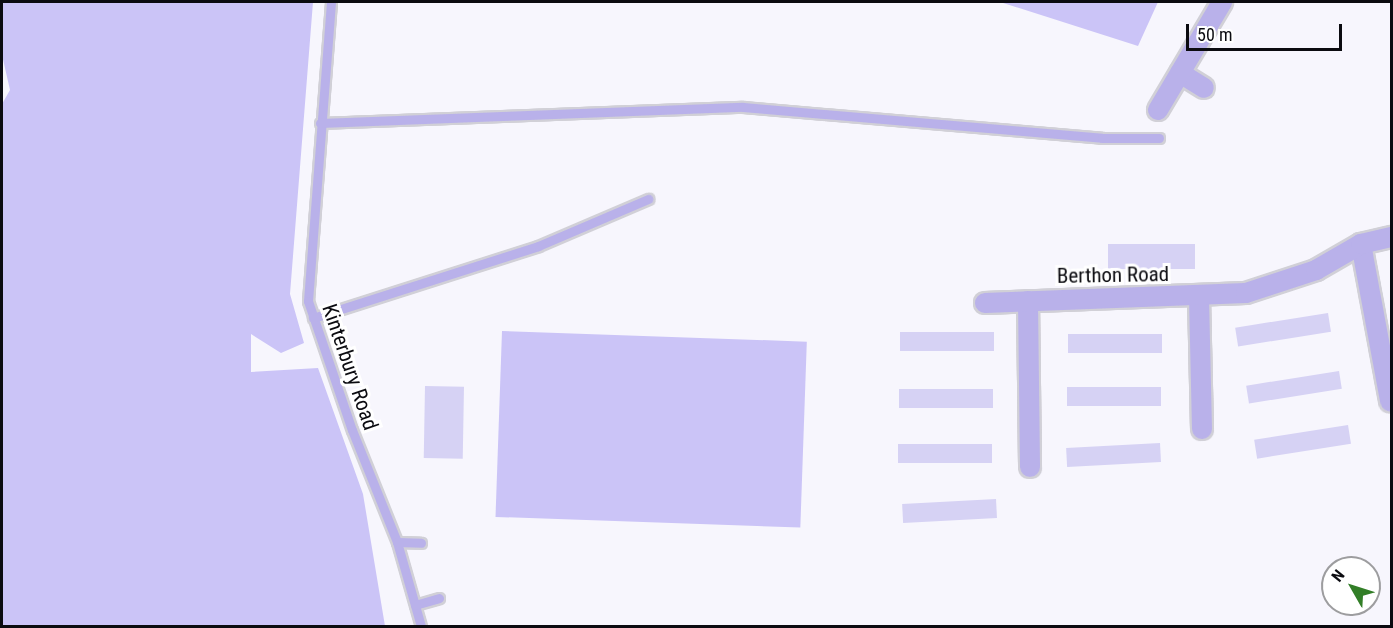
<!DOCTYPE html>
<style>
body{margin:0}
#map{position:relative;width:1393px;height:628px;overflow:hidden;background:#f7f6fd;font-family:"Roboto Condensed",sans-serif}
div>[style]{position:absolute}
[style*='--x']{left:calc(var(--x)*1px);top:calc(var(--y)*1px);width:calc(var(--w)*1px);rotate:calc(var(--a)*1deg)}
.green>*{inset:0;background:#cbc4f7;transform-origin:0 0}
.building>*{inset:0;background:#d6d2f4;transform-origin:0 0}
.roads{filter:drop-shadow(2px 0 #d1d0d7) drop-shadow(-2px 0 #d1d0d7) drop-shadow(0 2px #d1d0d7) drop-shadow(0 -2px #d1d0d7)}
.lane>*{height:9px;margin:-4.5px;padding:0 4.5px;transform-origin:4.5px;border-radius:4.5px;background:#b9b1ea}
.street>*{height:20px;margin:-10px;padding:0 10px;transform-origin:10px;border-radius:10px;background:#b9b1ea}
span{translate:-50% -50%;white-space:nowrap;text-align:center;line-height:1.15;-webkit-text-stroke:6px #fff;paint-order:stroke}
.street-label{font-size:21px;color:#0b0b10}
.frame{position:absolute;inset:0;border:3px solid #0b0b10;pointer-events:none}
.north{position:absolute;left:1321px;top:556px;width:60px;height:60px;box-sizing:border-box;background:#fff;border:2px solid #9d9d9f;border-radius:50%;rotate:309deg;font-size:16px;font-weight:700;line-height:24px;text-align:center;color:#0b0b10}
.north::after{content:'';display:block;margin:auto;width:21px;height:27px;background:#327e27;clip-path:polygon(50% 0,100% 100%,50% 72%,0 100%)}
.scale{position:absolute;left:1186px;top:24px;width:156px;height:27px;box-sizing:border-box;border:3px solid #0b0b10;border-top:0;padding-left:8px;font-size:18px;line-height:21px;white-space:nowrap;color:#0b0b10;-webkit-text-stroke:4px #fff;paint-order:stroke}
</style>
<div id="map">
<div class="green">
<i style="clip-path:polygon(2px 2px,313px 2px,290px 294px,304px 343px,281px 353px,251px 334px,251px 372px,318px 368px,363px 494px,385px 626px,2px 626px,2px 104px,10px 90px,2px 55px)"></i>
<i style="clip-path:polygon(1000px 2px,1158px 2px,1138px 46px)"></i>
<i style="left:502px;top:331px;width:305px;height:186px;rotate:2deg"></i>
</div>
<div class="building">
<i style="left:1195px;top:244px;width:25px;height:87px;rotate:90deg"></i>
<i style="left:1328px;top:313px;width:19px;height:94px;rotate:81deg"></i>
<i style="left:994px;top:332px;width:19px;height:94px;rotate:90deg"></i>
<i style="left:1162px;top:334px;width:19px;height:94px;rotate:90deg"></i>
<i style="left:1339px;top:371px;width:18px;height:94px;rotate:81deg"></i>
<i style="left:425px;top:386px;width:39px;height:72px;rotate:1deg"></i>
<i style="left:1161px;top:387px;width:19px;height:94px;rotate:90deg"></i>
<i style="left:993px;top:389px;width:19px;height:94px;rotate:90deg"></i>
<i style="left:1348px;top:425px;width:19px;height:95px;rotate:81deg"></i>
<i style="left:1160px;top:443px;width:19px;height:94px;rotate:87deg"></i>
<i style="left:992px;top:444px;width:19px;height:94px;rotate:90deg"></i>
<i style="left:996px;top:499px;width:19px;height:94px;rotate:87deg"></i>
</div>
<div class="roads">
<div class="lane">
<i style="--x:331;--y:2;--w:300;--a:94.4"></i>
<i style="--x:308;--y:301;--w:136;--a:71.2"></i>
<i style="--x:352;--y:430;--w:121;--a:68.1"></i>
<i style="--x:397;--y:542;--w:87;--a:74.1"></i>
<i style="--x:320;--y:123;--w:423;--a:-2.2"></i>
<i style="--x:743;--y:107;--w:360;--a:4.9"></i>
<i style="--x:1102;--y:138;--w:57;--a:0"></i>
<i style="--x:313;--y:318;--w:236;--a:-17.7"></i>
<i style="--x:538;--y:246;--w:120;--a:-23.1"></i>
<i style="--x:397;--y:542;--w:24;--a:2"></i>
<i style="--x:415;--y:605;--w:25;--a:-16"></i>
</div>
<div class="street">
<i style="--x:1180;--y:73;--w:28;--a:32"></i>
<i style="--x:1158;--y:110;--w:126;--a:-59.3"></i>
<i style="--x:1361;--y:244;--w:160;--a:79.5"></i>
<i style="--x:1199;--y:297;--w:132;--a:88.7"></i>
<i style="--x:1028;--y:301;--w:166;--a:89.3"></i>
<i style="--x:985;--y:303;--w:261;--a:-2.2"></i>
<i style="--x:1246;--y:293;--w:74;--a:-18.2"></i>
<i style="--x:1316;--y:270;--w:52;--a:-30"></i>
<i style="--x:1361;--y:244;--w:32;--a:-13"></i>
</div>
</div>
<div class="street-label">
<span style="left:1113px;top:275px;rotate:-1deg">Berthon Road</span>
<span style="left:350px;top:367px;rotate:71deg">Kinterbury Road</span>
</div>
<div class="frame"></div>
<div class="north">N</div>
<div class="scale">50 m</div>
</div>
